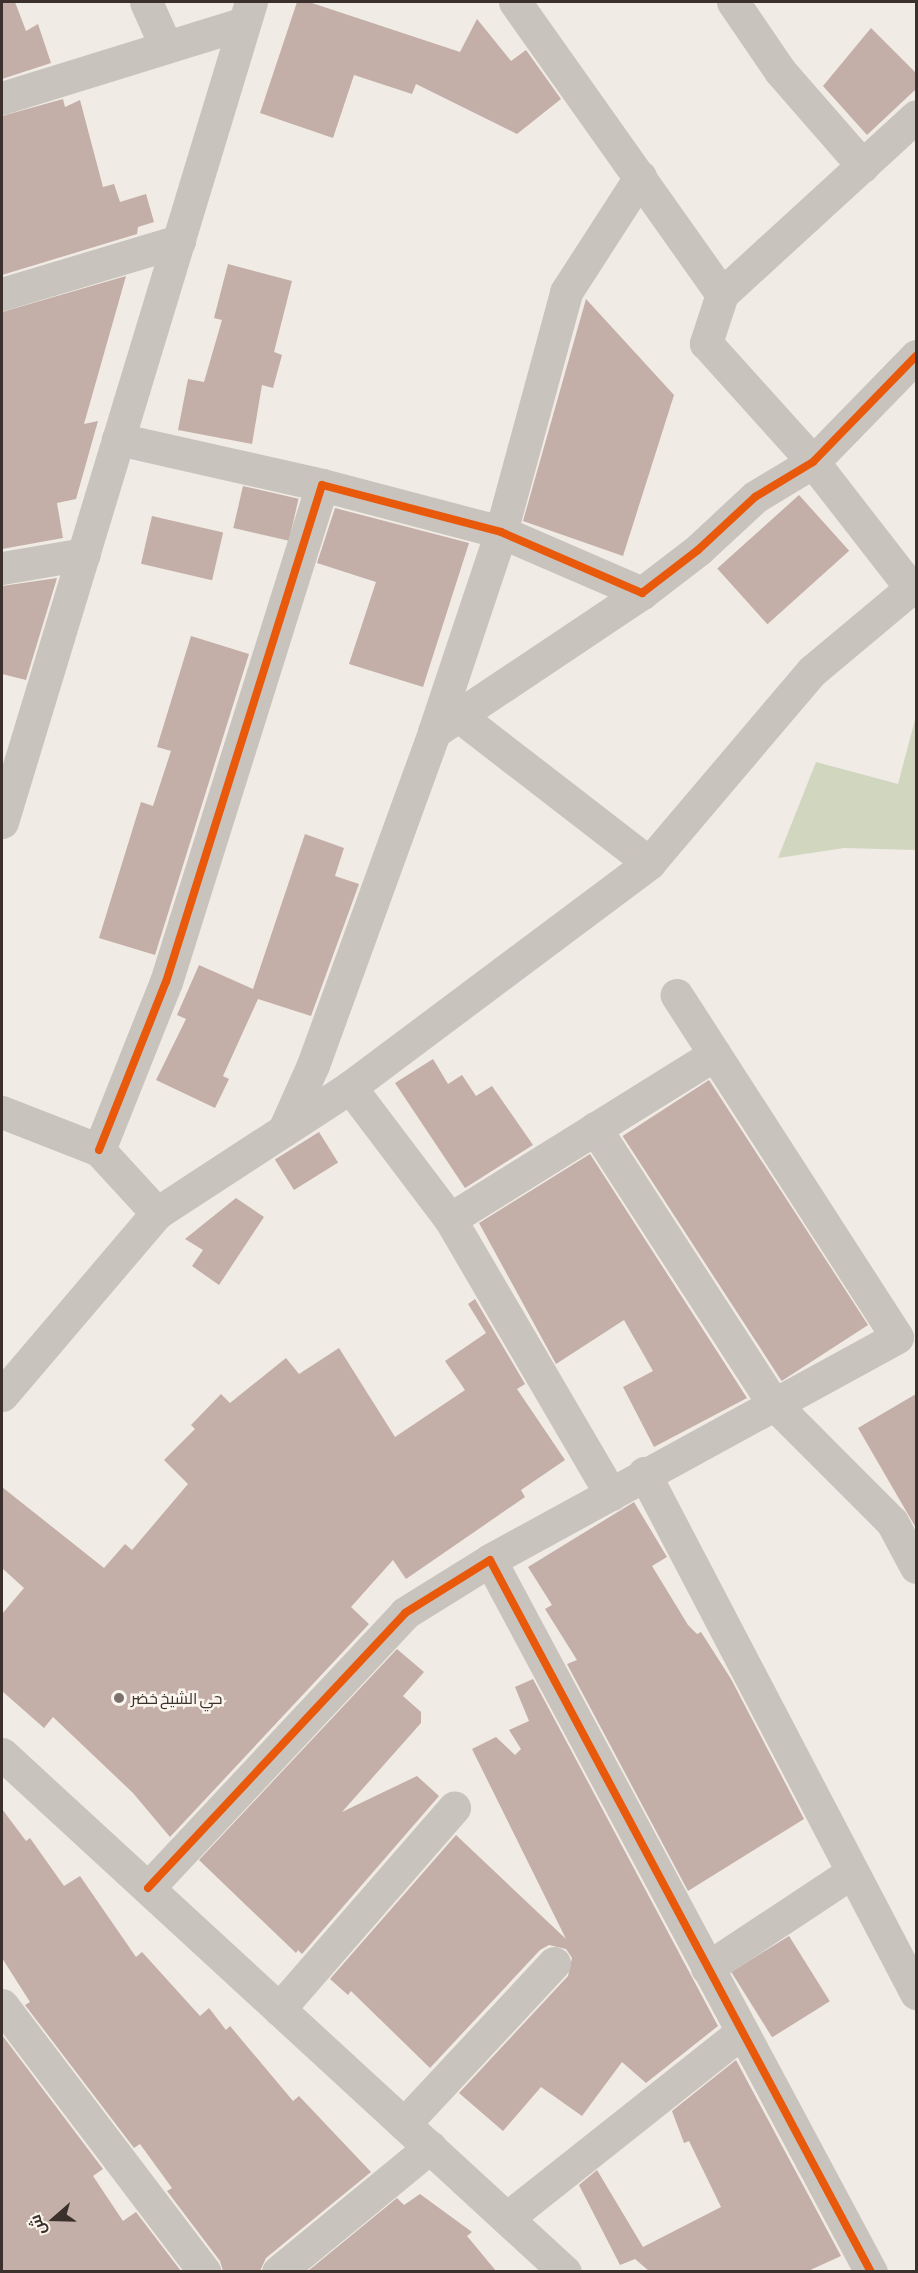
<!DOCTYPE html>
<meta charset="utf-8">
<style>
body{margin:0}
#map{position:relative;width:918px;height:2273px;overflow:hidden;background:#f0ebe5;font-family:"Asap Condensed",Cairo,sans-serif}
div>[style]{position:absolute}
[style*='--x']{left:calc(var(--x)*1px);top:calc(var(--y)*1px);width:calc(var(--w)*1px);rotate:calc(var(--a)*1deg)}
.green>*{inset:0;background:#d1d6bf}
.building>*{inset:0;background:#c3afa7;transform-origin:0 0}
.minor>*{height:33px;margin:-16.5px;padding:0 16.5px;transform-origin:16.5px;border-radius:16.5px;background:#c9c3be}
.cycleway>*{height:8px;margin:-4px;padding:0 4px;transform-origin:4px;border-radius:4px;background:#e8590c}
.dots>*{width:16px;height:16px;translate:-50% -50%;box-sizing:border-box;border:3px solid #fbf5ee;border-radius:50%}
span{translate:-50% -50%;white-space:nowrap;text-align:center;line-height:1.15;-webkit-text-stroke:5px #fbf5ee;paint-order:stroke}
.poi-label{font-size:16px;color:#3b302b}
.left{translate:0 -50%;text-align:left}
.frame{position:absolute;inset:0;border:3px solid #3b302b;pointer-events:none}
.north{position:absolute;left:24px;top:2189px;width:60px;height:60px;-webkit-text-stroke:4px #fbf5ee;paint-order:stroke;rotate:250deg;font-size:16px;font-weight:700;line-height:24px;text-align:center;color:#3b302b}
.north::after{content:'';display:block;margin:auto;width:21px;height:27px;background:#3b302b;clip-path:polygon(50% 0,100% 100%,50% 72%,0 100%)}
</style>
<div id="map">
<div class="green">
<i style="clip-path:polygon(916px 716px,916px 850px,844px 848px,778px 858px,816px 762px,898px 784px)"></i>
</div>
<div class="building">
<i style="clip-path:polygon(2px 2px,15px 2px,26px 31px,38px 24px,51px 63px,2px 79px)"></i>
<i style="clip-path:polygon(297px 2px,309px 2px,460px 52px,477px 19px,511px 61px,526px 50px,561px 99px,517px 134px,416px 84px,412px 94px,354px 75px,333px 138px,260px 113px)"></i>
<i style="clip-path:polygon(871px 28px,916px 73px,916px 89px,867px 135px,823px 86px)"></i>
<i style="clip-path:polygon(63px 99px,65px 107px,80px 100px,103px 187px,114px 184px,120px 202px,146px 194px,154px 222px,138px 227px,137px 234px,2px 275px,2px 116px)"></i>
<i style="clip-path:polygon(228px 264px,292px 281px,274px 352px,282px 355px,273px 388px,262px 385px,252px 444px,178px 430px,188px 379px,204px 382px,222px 320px,214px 318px)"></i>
<i style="clip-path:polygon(126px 276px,84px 424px,98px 421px,76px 499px,57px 503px,63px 538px,2px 549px,2px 312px)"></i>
<i style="clip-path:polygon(586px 299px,674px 395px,623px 556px,523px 521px)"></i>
<i style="left:243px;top:486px;width:57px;height:43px;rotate:13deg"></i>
<i style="left:799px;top:495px;width:75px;height:110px;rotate:48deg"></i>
<i style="clip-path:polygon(335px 508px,469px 543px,423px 687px,349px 664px,376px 582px,317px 563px)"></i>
<i style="left:152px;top:516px;width:73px;height:49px;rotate:13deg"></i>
<i style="clip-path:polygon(57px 578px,26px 680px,2px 674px,2px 586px)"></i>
<i style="clip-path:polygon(191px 636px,249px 654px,155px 955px,99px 938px,141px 802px,153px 806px,171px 751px,157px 747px)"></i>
<i style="clip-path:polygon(305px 834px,344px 848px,335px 876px,359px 884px,311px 1016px,258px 999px,223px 1076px,229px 1079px,215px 1108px,156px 1080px,186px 1019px,177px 1015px,199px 965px,253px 989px)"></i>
<i style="clip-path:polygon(433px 1059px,448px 1084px,462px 1075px,476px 1096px,492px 1086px,533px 1145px,465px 1188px,395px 1083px)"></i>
<i style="left:709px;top:1080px;width:292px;height:103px;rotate:57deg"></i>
<i style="left:319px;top:1132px;width:36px;height:52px;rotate:58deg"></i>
<i style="clip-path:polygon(590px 1154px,747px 1398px,654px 1447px,623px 1387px,653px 1371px,624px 1320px,556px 1364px,479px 1223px)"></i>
<i style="clip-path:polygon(236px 1198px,264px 1217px,219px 1285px,192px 1266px,203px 1250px,185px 1239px)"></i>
<i style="clip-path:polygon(475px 1299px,525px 1384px,517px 1389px,565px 1460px,521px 1490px,525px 1497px,406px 1579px,393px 1560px,351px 1607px,369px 1624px,170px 1837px,133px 1793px,53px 1717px,44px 1728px,2px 1691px,2px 1614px,24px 1588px,2px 1568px,2px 1487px,104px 1568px,125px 1544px,132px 1550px,188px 1484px,164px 1460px,195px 1429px,191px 1425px,221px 1394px,230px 1403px,286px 1358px,299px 1374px,339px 1348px,395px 1437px,465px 1390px,445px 1361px,486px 1333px,468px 1304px)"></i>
<i style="clip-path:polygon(916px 1394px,916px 1528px,858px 1428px)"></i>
<i style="clip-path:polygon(634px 1502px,667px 1557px,652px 1566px,688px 1625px,697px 1634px,701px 1632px,731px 1679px,804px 1819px,688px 1891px,567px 1664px,577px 1660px,545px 1609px,552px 1605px,528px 1567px)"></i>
<i style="clip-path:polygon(397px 1649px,424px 1672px,403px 1696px,421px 1712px,421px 1723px,342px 1812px,417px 1776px,439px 1796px,302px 1954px,298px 1950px,296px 1953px,199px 1860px)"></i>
<i style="clip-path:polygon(533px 1679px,718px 2026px,646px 2083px,622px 2062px,582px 2116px,541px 2087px,503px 2131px,459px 2093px,568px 1976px,572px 1958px,566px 1949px,549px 1945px,540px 1950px,430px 2068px,351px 1991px,348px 1995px,330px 1979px,456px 1835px,566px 1939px,472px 1749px,496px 1737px,515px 1755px,521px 1749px,509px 1730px,529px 1721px,515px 1687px)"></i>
<i style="clip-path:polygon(2px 1809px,26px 1841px,30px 1838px,64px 1886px,80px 1876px,136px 1957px,142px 1952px,200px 2016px,209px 2008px,226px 2030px,230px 2026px,293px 2101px,299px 2096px,371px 2172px,266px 2258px,260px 2271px,223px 2271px,220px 2261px,167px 2191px,172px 2188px,140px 2144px,134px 2148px,25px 2005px,30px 2002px,2px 1958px)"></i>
<i style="left:789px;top:1936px;width:77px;height:68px;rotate:58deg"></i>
<i style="clip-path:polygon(2px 2035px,103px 2169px,93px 2176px,123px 2221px,136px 2212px,181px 2271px,2px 2271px)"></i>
<i style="clip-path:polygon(736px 2060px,841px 2256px,808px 2271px,649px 2271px,635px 2259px,620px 2265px,579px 2185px,597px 2170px,643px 2247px,721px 2207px,689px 2141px,684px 2143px,672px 2111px)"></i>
<i style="clip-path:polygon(420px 2194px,472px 2232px,467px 2236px,496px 2271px,308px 2271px,397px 2198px,404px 2205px)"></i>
</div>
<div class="minor">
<i style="--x:146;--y:2;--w:49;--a:66"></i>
<i style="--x:515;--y:2;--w:358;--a:54.7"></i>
<i style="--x:722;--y:294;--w:52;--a:108.1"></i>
<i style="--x:706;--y:343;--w:160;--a:48"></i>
<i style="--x:813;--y:462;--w:160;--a:52.1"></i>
<i style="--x:733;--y:2;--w:83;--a:55.7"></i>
<i style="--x:780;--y:71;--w:126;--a:48.9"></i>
<i style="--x:2;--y:98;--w:253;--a:-17.2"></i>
<i style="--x:2;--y:294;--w:185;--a:-16.7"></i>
<i style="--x:722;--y:294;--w:263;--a:-42.5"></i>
<i style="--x:118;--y:439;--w:209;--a:12.7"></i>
<i style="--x:2;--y:568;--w:83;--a:-9.7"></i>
<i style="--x:459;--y:716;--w:240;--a:37.7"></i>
<i style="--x:434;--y:732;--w:211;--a:-71.5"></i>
<i style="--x:501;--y:532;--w:249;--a:-74.8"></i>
<i style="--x:566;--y:292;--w:137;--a:-57.2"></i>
<i style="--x:2;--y:822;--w:857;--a:-73.11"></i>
<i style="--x:350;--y:1087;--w:166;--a:52.9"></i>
<i style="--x:450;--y:1219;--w:319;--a:59.7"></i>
<i style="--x:2;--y:1112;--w:104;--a:21.4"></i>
<i style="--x:99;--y:1150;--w:86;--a:47.4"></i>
<i style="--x:595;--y:1128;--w:328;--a:57.1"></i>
<i style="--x:773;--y:1403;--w:168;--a:45"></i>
<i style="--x:892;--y:1522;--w:51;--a:61.9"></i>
<i style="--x:284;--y:1130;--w:71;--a:-66"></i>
<i style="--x:313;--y:1065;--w:354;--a:-70"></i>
<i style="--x:434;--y:732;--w:250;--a:-33.8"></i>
<i style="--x:99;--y:1150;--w:181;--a:-68.3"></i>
<i style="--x:166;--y:982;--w:521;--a:-72.57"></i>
<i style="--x:322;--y:485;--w:185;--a:14.7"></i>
<i style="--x:501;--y:532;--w:154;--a:23.4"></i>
<i style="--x:642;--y:593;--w:71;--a:-37.5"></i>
<i style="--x:698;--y:550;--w:78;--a:-42.9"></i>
<i style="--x:755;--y:497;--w:68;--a:-31.1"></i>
<i style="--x:813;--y:462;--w:148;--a:-45.8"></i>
<i style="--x:450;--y:1219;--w:312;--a:-31.9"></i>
<i style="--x:2;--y:1395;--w:239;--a:-49.6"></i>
<i style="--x:157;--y:1213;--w:230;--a:-33.1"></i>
<i style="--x:350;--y:1087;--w:374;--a:-36.8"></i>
<i style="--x:649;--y:863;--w:252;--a:-49.7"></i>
<i style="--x:812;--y:671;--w:136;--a:-39.9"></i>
<i style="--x:644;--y:1473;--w:587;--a:62.39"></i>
<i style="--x:490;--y:1560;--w:464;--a:-28.7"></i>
<i style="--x:897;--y:1337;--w:407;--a:-122.8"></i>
<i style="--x:2;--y:1754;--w:765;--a:42.62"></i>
<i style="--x:148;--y:1888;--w:376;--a:-46.9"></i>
<i style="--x:405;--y:1613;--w:100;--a:-31.9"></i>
<i style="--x:490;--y:1560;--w:808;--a:61.85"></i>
<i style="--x:707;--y:1968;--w:174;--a:-33.5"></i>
<i style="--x:2;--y:2005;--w:335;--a:52.8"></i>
<i style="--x:279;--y:2009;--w:267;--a:-49"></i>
<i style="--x:404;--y:2124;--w:220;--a:-47"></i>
<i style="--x:507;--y:2218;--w:298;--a:-38.4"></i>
<i style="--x:278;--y:2272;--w:197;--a:-39.4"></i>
</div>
<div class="cycleway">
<i style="--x:99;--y:1150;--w:181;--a:-68.3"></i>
<i style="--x:166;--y:982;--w:521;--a:-72.57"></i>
<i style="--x:322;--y:485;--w:185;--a:14.7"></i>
<i style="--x:501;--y:532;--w:154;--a:23.4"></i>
<i style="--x:642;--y:593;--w:71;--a:-37.5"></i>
<i style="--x:698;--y:550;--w:78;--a:-42.9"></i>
<i style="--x:755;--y:497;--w:68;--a:-31.1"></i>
<i style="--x:813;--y:462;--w:148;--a:-45.8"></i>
<i style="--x:148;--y:1888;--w:376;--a:-46.9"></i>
<i style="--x:405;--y:1613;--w:100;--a:-31.9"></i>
<i style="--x:490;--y:1560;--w:808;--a:61.85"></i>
</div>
<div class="dots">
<i style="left:119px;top:1698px;background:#7a716c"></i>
</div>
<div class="poi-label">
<span class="left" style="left:131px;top:1698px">حي الشيخ خضر</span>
</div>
<div class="frame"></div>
<div class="north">ش</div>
</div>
